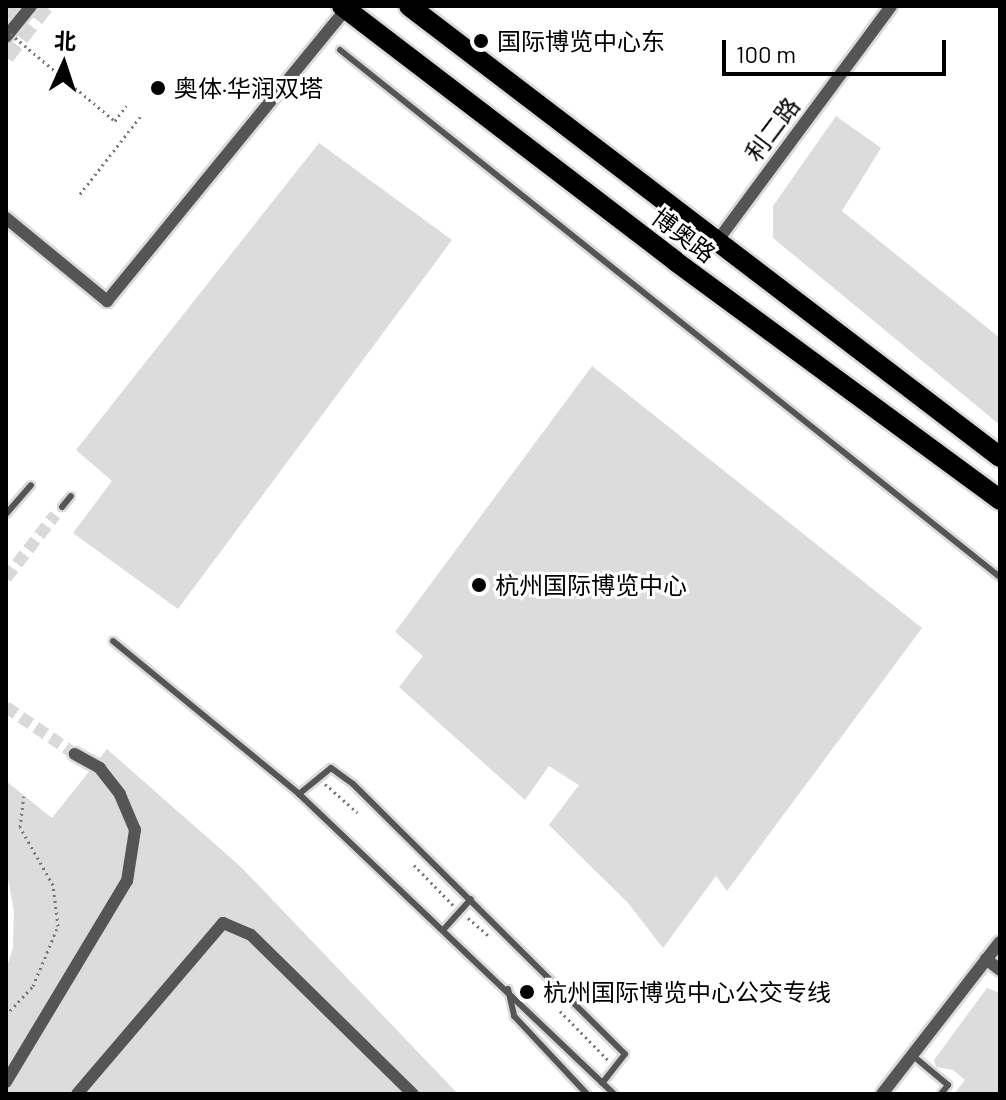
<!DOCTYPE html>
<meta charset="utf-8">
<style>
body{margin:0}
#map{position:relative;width:1006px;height:1100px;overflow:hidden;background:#fff;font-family:Barlow,"Noto Sans SC",sans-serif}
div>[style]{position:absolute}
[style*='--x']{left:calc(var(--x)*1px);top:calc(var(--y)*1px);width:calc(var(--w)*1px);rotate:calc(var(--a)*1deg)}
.green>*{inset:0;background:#dcdcdc}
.minor-tunnel>*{height:12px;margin-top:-6px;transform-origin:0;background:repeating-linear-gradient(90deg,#d9d9d9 0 12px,transparent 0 18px)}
.secondary-tunnel>*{height:16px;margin-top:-8px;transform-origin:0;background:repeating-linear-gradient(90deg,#d9d9d9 0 16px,transparent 0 24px)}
.path>*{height:3px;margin-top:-1.5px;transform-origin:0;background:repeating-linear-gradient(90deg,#777 0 2px,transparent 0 6px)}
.roads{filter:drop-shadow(2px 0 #dbdbdb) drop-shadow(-2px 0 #dbdbdb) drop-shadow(0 2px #dbdbdb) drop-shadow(0 -2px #dbdbdb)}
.service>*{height:6px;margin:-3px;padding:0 3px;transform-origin:3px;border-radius:3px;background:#555}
.minor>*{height:12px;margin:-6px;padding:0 6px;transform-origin:6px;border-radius:6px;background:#555}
.primary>*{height:20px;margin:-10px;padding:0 10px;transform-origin:10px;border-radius:10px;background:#000}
.path-bridge>*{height:3px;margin-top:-1.5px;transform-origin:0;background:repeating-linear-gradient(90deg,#777 0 2px,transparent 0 6px)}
.dots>*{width:22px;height:22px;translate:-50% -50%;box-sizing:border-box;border:4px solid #fff;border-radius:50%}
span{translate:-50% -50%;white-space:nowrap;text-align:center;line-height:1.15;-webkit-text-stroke:6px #fff;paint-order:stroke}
.poi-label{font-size:24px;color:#000}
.left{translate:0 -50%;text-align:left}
.street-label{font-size:24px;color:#000}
.frame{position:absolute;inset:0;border:8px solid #000;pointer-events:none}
.north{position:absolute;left:24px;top:24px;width:80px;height:80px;-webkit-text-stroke:6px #fff;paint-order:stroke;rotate:3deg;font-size:22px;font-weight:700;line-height:32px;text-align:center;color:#000}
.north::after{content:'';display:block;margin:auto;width:28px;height:36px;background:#000;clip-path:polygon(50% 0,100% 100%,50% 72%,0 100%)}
.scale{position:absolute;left:722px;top:40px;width:224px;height:36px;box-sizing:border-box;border:4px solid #000;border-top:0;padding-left:10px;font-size:24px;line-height:28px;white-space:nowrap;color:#000;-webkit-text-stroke:6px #fff;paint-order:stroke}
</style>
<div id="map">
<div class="green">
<i style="clip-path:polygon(836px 116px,881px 148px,842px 211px,1000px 338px,1000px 425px,773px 238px,773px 206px)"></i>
<i style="clip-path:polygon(319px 143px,452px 240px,178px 609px,73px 533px,112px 481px,76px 450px)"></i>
<i style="clip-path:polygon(592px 366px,922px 628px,727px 891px,716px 876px,663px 948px,628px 903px,549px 825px,579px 785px,549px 766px,525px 800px,399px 687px,423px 656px,395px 632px)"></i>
<i style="clip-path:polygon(107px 749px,241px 867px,458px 1094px,6px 1094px,6px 969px,13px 948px,14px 912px,6px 867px,6px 781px,52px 818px)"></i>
<i style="clip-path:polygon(987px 988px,1000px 993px,1000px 1089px,996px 1094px,954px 1094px,965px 1080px,953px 1070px,936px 1067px,934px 1060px)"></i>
</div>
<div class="minor-tunnel">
<i style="--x:6;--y:578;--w:80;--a:-52.1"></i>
<i style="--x:6;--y:707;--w:83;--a:34.3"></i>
</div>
<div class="secondary-tunnel">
<i style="--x:6;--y:17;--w:14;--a:-51"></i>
<i style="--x:6;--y:57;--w:65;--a:-51.9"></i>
</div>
<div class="path">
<i style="--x:80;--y:194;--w:98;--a:-52.1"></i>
<i style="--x:325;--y:784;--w:43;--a:41.2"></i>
<i style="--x:414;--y:865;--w:56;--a:45.7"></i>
<i style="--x:468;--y:918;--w:28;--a:41"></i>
<i style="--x:560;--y:1011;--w:69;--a:45.6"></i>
<i style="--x:6;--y:1015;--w:40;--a:-47"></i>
<i style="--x:33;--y:986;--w:65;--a:-67.4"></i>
<i style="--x:58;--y:926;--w:41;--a:-97"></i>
<i style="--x:53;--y:885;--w:67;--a:-119.6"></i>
<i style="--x:20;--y:827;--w:31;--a:-83"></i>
</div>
<div class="roads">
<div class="service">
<i style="--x:340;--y:50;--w:845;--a:38.61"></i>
<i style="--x:62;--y:507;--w:14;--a:-51"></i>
<i style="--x:6;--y:514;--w:38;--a:-49"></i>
<i style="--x:113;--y:641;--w:241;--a:39.4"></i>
<i style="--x:299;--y:794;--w:435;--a:43.6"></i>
<i style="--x:299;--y:794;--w:41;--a:-39.1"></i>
<i style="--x:331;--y:768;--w:27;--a:36"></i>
<i style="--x:353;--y:784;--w:383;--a:44.8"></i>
<i style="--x:625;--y:1054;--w:37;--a:128"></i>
<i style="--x:444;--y:929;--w:40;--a:-48"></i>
<i style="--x:508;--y:989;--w:28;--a:77"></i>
<i style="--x:514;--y:1016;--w:107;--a:46.9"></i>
<i style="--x:912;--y:1055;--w:47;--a:39.8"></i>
<i style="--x:948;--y:1085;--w:11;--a:128"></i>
</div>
<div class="minor">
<i style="--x:6;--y:37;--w:40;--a:-51"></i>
<i style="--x:6;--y:218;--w:131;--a:39.4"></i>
<i style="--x:107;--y:301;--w:377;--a:-50.7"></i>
<i style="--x:718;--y:240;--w:291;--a:-53.5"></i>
<i style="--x:986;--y:959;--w:18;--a:38"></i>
<i style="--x:6;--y:1082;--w:235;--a:-59"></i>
<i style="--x:127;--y:881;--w:52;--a:-81.1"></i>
<i style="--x:135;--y:830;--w:39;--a:-113"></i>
<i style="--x:120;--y:794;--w:33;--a:-128"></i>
<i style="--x:100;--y:768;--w:29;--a:-151"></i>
<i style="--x:77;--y:1094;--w:225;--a:-49.5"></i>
<i style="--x:223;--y:923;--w:30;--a:23"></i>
<i style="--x:251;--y:935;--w:227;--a:44.5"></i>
<i style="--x:882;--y:1094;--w:192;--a:-52.2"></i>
</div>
<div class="primary">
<i style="--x:342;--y:6;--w:419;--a:37.4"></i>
<i style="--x:675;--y:261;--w:403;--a:36.3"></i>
<i style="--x:409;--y:6;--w:743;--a:37.35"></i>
</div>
</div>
<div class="path-bridge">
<i style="--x:6;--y:30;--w:142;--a:39.9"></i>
<i style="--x:115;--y:121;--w:19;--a:-54"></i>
</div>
<div class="dots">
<i style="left:481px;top:41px;background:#000"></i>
<i style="left:158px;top:88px;background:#000"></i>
<i style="left:479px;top:585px;background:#000"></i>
<i style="left:527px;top:992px;background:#000"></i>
</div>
<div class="poi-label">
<span class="left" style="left:497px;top:41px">国际博览中心东</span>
<span class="left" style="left:174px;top:88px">奥体·华润双塔</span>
<span class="left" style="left:495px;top:585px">杭州国际博览中心</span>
<span class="left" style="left:543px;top:992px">杭州国际博览中心公交专线</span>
</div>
<div class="street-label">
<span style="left:772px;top:129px;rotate:-53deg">利二路</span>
<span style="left:684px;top:235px;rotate:37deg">博奥路</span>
</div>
<div class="frame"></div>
<div class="north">北</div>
<div class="scale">100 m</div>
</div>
